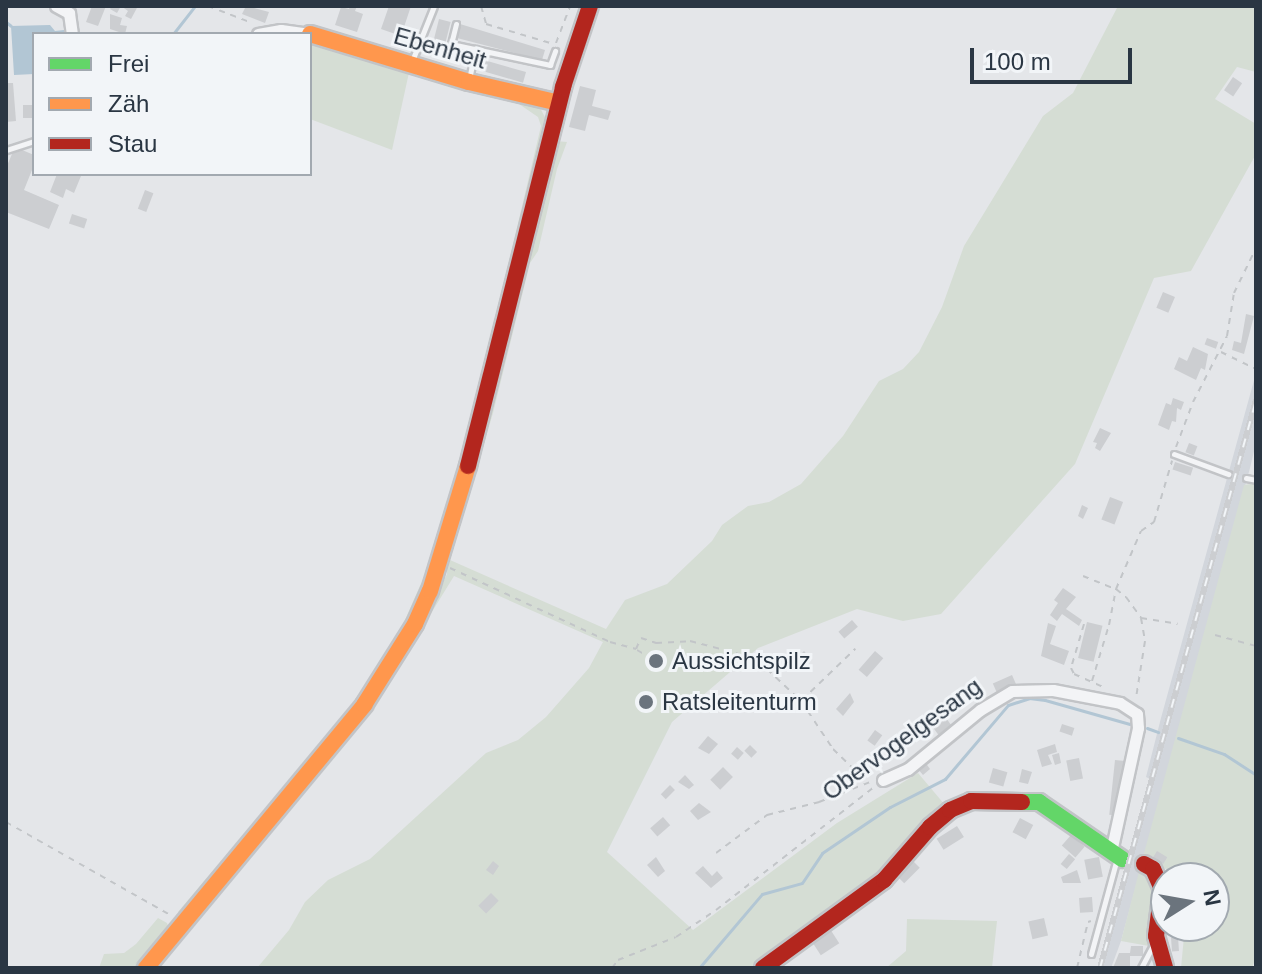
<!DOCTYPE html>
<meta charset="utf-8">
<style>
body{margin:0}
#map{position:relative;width:1262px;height:974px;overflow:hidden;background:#e4e6e9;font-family:Arial,sans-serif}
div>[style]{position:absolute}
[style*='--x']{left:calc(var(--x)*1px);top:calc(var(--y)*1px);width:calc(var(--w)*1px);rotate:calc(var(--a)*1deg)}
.built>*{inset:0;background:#d2d6dc}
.green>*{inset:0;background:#d5ddd4}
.water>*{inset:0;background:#b2c6d4}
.stream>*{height:3px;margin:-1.5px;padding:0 1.5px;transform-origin:1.5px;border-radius:1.5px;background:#b2c6d4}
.building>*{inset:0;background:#ccced1;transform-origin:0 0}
.path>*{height:2px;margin-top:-1px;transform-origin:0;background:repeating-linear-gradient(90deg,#c2c5c8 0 6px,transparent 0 12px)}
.roads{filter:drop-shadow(2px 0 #c2c4c7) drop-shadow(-2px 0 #c2c4c7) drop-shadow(0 2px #c2c4c7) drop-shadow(0 -2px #c2c4c7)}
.lane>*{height:5px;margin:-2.5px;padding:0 2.5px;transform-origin:2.5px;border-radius:2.5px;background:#f3f4f6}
.street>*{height:11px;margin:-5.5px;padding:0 5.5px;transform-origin:5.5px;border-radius:5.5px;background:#f3f4f6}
.fast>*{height:16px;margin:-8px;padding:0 8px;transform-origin:8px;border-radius:8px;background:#63d668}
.slow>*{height:16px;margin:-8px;padding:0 8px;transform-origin:8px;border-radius:8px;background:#ff974d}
.jam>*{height:16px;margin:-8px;padding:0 8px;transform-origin:8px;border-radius:8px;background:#b3261e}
.rail>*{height:6px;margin-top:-3px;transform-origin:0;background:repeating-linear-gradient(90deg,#f2f5f8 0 9px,#ccced1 0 18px);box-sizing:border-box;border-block:2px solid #ccced1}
.dots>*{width:22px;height:22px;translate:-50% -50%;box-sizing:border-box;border:4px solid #f2f5f8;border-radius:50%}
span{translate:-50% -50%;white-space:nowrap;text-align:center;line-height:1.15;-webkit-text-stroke:6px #f2f5f8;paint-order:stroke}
.street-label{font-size:24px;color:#2a3643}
.poi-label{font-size:24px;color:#2a3643}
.left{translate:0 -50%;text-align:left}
.frame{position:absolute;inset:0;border:8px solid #2a3643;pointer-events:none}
.legend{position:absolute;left:32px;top:32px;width:280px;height:144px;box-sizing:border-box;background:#f2f5f8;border:2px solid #a2a9b0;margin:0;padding:10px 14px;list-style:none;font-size:24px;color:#2a3643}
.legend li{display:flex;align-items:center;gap:16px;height:40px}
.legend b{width:40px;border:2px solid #a2a9b0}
.north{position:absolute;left:1150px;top:862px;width:80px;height:80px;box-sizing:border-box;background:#f2f5f8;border:2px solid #a2a9b0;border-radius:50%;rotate:79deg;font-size:22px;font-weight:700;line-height:32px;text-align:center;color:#2a3643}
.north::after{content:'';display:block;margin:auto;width:28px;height:36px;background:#6b747d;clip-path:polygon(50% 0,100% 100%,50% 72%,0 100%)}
.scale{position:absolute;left:970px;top:48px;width:162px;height:36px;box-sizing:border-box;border:4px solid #2a3643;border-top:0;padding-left:10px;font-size:24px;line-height:28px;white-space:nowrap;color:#2a3643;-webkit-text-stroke:6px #f2f5f8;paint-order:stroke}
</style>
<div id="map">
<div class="built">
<i style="clip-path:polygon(1256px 373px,1256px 443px,1250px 468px,1121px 941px,1111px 968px,1098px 968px,1150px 779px,1146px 777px,1161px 718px)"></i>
</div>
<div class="green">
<i style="clip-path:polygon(1118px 6px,1256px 6px,1256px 72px,1237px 67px,1215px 99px,1256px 124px,1256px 154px,1191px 271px,1154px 278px,1075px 464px,941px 614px,903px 621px,857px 609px,758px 648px,672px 722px,607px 852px,693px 930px,837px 823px,918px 773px,945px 805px,873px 882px,757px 968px,257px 968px,289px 930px,305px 902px,328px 880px,370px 859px,486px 753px,518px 740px,546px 717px,589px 668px,603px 642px,454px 576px,371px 711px,159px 968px,153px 968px,432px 605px,447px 574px,446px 562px,555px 141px,567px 142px,557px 169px,538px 251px,530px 263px,493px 413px,450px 560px,606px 629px,625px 600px,667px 584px,712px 541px,722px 525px,748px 506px,769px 502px,801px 484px,843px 436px,879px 381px,903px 369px,919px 352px,942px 307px,964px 246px,1043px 116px,1073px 93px)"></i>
<i style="clip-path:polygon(310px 39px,410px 68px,392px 150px,310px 119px)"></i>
<i style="clip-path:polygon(420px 70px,538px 104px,548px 123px,456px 494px,424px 589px,383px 670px,183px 915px,178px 912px,363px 693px,379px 668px,401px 629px,433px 556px,465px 448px,541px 126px,538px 117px,519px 104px,415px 76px)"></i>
<i style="clip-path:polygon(1256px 483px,1256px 957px,1252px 968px,1181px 968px,1185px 926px,1214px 926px,1214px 878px,1190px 878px,1192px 868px,1159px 869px,1151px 865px,1153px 856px,1143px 857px,1244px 485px)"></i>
<i style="clip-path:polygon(1139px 872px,1155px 880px,1149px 946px,1121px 941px)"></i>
<i style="clip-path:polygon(158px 918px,167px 923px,169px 930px,139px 968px,99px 968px,104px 954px,124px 953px,136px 944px)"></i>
<i style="clip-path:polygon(907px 919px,997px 921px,992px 968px,886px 968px,906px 951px)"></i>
</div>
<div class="water">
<i style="clip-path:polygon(50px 25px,55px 31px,64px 30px,64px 34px,34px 34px,34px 74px,14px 75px,11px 26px)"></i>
</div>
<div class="stream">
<i style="--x:6;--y:22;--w:6;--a:39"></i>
<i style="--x:173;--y:34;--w:36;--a:-52"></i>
<i style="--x:1147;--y:728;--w:12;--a:20"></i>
<i style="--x:1178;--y:738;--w:49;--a:19.2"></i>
<i style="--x:1224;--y:754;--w:38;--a:33"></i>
<i style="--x:699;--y:968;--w:97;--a:-49.6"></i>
<i style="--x:762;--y:894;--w:41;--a:-15.4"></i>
<i style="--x:802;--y:883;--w:36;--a:-56"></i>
<i style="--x:822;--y:853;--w:82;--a:-34.1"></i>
<i style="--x:890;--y:807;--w:62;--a:-27"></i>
<i style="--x:945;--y:779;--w:97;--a:-49.6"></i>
<i style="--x:1008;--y:705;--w:22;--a:-18"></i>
<i style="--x:1029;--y:698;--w:16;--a:7"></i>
<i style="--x:1045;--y:700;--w:88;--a:15.8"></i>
</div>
<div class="building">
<i style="clip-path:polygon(92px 6px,106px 6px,98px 26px,86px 22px)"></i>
<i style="clip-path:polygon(112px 6px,138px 6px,131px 19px,125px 16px,128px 11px,121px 6px,117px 13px,110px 9px)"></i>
<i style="clip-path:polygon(246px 6px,269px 12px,265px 23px,242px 14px)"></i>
<i style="clip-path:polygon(350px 6px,357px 6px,355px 11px,363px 14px,357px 32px,335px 25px,341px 7px,349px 9px)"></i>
<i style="clip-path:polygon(389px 6px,411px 6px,401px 36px,381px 29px)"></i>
<i style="clip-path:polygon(110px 14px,122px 18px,120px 25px,127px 26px,125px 34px,110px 29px)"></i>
<i style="left:439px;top:19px;width:12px;height:38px;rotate:14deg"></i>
<i style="clip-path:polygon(460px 24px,545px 50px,542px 60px,457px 38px)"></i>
<i style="left:453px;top:52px;width:11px;height:9px;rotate:15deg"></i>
<i style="left:477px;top:58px;width:51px;height:11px;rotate:16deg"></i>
<i style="left:1233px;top:77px;width:11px;height:16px;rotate:34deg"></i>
<i style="clip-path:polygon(6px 83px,13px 83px,16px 121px,6px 122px)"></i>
<i style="clip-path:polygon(580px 86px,596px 90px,592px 106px,611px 111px,608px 120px,589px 115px,585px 131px,569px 127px)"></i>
<i style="left:23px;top:105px;width:11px;height:13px"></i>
<i style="clip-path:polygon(15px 147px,34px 155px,34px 165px,24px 190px,59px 205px,49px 229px,6px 212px,6px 168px)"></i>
<i style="clip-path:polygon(57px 174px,81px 176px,74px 193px,66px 189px,63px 198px,50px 192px)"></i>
<i style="left:145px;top:190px;width:9px;height:20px;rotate:21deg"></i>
<i style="left:72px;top:214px;width:16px;height:10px;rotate:18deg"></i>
<i style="left:1163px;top:292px;width:13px;height:17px;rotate:23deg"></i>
<i style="clip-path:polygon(1246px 314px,1254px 316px,1244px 354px,1232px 350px,1234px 341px,1241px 343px)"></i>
<i style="left:1207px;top:338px;width:12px;height:7px;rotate:20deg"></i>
<i style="clip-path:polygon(1193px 347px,1208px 354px,1205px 370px,1201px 368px,1196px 380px,1174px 369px,1179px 357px,1187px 361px)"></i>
<i style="clip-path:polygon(1173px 398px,1184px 402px,1181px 410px,1177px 408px,1176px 422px,1172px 421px,1169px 430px,1158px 425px,1166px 403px,1171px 405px)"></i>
<i style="clip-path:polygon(1100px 428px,1111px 433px,1100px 451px,1095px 448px,1097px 443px,1093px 442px)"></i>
<i style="left:1189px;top:443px;width:9px;height:10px;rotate:21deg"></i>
<i style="left:1175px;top:462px;width:19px;height:8px;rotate:18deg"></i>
<i style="left:1110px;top:497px;width:14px;height:24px;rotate:21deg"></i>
<i style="clip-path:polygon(1082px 505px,1088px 508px,1083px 519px,1078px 516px)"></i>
<i style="clip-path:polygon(1063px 588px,1076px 597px,1066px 609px,1082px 620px,1079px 626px,1062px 614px,1057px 621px,1050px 615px,1058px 603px,1054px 600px)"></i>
<i style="left:852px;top:620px;width:9px;height:18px;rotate:49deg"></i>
<i style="left:1087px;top:622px;width:16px;height:37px;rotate:14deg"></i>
<i style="clip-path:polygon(1048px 623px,1056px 626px,1050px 644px,1069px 651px,1064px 665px,1041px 656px)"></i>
<i style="clip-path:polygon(804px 651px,810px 658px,805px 664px,798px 657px)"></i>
<i style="left:875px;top:651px;width:11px;height:25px;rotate:41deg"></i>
<i style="left:1012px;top:675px;width:10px;height:21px;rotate:66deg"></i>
<i style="clip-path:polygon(850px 693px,854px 702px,843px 716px,836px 709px)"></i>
<i style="left:946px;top:718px;width:14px;height:16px;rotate:54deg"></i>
<i style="left:1062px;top:724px;width:13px;height:8px;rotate:18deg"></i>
<i style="left:875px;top:730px;width:9px;height:13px;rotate:36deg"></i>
<i style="clip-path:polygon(708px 736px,718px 744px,709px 754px,698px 748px)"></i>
<i style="clip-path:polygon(1055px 744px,1057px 752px,1048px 755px,1052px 764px,1042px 767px,1037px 750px)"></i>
<i style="left:750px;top:745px;width:10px;height:8px;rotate:45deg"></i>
<i style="left:737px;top:747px;width:9px;height:9px;rotate:41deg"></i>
<i style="clip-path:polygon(1059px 753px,1061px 763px,1055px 765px,1052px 755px)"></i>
<i style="left:1079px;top:758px;width:21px;height:13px;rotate:79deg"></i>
<i style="left:1115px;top:760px;width:10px;height:55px;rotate:6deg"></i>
<i style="clip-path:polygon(925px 762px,930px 769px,923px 775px,917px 768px)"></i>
<i style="left:723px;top:767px;width:14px;height:18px;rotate:45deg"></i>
<i style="left:993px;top:768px;width:15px;height:15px;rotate:16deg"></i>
<i style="clip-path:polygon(1022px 769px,1032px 772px,1028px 784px,1019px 782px)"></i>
<i style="clip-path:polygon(685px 775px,694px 785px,689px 789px,678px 782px)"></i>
<i style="left:670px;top:785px;width:7px;height:13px;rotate:45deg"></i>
<i style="clip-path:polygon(699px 803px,711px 812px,698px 820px,690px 811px)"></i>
<i style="left:663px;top:817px;width:11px;height:17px;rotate:49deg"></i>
<i style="left:1020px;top:818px;width:15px;height:16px;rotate:28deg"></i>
<i style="left:957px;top:826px;width:13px;height:24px;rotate:58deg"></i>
<i style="left:1071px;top:835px;width:18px;height:14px;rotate:41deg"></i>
<i style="left:1157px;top:851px;width:12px;height:8px;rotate:31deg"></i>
<i style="left:1069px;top:854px;width:8px;height:13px;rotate:40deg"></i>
<i style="clip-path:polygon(656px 857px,665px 871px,658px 877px,647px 865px)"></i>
<i style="left:1099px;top:857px;width:20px;height:15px;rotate:79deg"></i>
<i style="left:912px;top:860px;width:11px;height:22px;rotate:45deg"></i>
<i style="clip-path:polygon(493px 861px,499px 866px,493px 875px,486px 870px)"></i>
<i style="clip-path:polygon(703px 866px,712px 876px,717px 871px,723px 878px,711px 888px,695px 873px)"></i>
<i style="clip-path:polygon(1077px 870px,1081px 883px,1063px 883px,1061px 877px)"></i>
<i style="left:491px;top:893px;width:11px;height:18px;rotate:45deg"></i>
<i style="left:1092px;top:897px;width:15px;height:13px;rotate:86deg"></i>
<i style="left:1044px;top:918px;width:18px;height:16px;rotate:77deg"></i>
<i style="left:830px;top:929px;width:17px;height:22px;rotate:57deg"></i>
<i style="left:1178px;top:937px;width:14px;height:7px;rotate:86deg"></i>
<i style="clip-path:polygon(1131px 946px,1143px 946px,1143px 956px,1130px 956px,1130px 968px,1113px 968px,1119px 953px,1130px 953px)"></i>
</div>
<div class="path">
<i style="--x:208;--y:6;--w:47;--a:21.1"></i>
<i style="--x:481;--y:6;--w:19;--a:74"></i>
<i style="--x:486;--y:24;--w:67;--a:16.5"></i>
<i style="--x:556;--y:43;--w:40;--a:-69"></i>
<i style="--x:1221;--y:352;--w:39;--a:26"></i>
<i style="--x:1176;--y:447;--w:48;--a:-69.3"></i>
<i style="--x:1193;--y:402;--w:74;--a:-62.7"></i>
<i style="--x:1227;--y:336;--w:44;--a:-80.8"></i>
<i style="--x:1234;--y:293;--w:50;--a:-63.9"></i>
<i style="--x:450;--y:568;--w:176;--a:24.8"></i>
<i style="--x:610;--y:642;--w:27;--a:15"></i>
<i style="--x:636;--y:649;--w:12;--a:-66"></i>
<i style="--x:641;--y:638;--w:16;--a:18"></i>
<i style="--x:656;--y:643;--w:34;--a:-3"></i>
<i style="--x:690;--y:641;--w:48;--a:14.6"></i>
<i style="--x:736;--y:653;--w:35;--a:27"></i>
<i style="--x:767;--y:669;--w:47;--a:43.3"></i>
<i style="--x:801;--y:701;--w:58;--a:56.3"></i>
<i style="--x:833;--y:749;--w:46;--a:44.1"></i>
<i style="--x:1083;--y:576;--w:35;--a:22"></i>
<i style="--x:1116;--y:589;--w:13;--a:39"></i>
<i style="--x:1126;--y:597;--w:26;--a:54"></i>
<i style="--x:1141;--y:618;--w:23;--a:80"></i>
<i style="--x:1145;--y:641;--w:58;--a:99"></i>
<i style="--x:1141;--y:618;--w:37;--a:9"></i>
<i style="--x:1084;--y:624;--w:46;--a:106.5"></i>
<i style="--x:1071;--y:668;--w:7;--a:63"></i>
<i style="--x:1074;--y:674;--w:34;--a:24"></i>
<i style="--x:1215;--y:635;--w:42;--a:15"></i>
<i style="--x:637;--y:650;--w:22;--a:30"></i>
<i style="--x:1092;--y:681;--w:59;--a:-73.1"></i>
<i style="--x:1109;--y:625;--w:37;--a:-79"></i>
<i style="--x:1116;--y:589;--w:63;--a:-66.7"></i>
<i style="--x:1141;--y:531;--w:16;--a:-35"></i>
<i style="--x:1154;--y:522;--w:64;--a:-73.6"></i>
<i style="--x:802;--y:700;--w:74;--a:-43.9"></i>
<i style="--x:6;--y:822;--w:191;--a:29.5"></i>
<i style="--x:716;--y:853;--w:64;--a:-36.7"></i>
<i style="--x:767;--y:815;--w:54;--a:-14"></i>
<i style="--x:819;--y:802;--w:58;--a:-21.3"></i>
<i style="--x:612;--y:968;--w:10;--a:-53"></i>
<i style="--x:618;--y:960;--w:62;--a:-21.6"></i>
<i style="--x:676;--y:937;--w:48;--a:-34"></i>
<i style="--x:716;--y:910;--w:202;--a:-37.9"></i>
<i style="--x:1077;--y:968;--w:47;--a:-76.6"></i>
<i style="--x:1088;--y:922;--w:3;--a:-18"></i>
</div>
<div class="roads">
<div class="lane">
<i style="--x:456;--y:24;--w:21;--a:104"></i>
<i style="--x:451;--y:44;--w:25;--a:12"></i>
<i style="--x:412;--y:61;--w:59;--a:-68.2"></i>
<i style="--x:469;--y:80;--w:32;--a:-79"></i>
<i style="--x:475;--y:49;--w:77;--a:12"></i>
<i style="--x:550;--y:65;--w:15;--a:-70"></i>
<i style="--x:6;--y:150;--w:29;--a:-18"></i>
<i style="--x:1174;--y:454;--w:58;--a:20.3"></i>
<i style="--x:1246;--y:478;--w:10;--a:11"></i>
<i style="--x:1091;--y:954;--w:99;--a:-74.8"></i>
<i style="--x:1141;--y:968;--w:27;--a:-62"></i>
</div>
<div class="street">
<i style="--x:56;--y:6;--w:15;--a:28"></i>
<i style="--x:69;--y:13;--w:21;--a:82"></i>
<i style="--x:258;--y:34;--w:23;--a:-10"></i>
<i style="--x:281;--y:30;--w:27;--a:8"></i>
<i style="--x:883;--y:780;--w:27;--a:-24"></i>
<i style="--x:908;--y:769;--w:93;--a:-39.3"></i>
<i style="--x:980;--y:710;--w:37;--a:-31"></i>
<i style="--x:1012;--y:691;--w:41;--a:-1.4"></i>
<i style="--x:1053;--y:690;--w:68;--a:11"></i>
<i style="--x:1120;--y:703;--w:20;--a:33"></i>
<i style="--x:1137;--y:714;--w:14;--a:86"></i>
<i style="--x:1138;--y:728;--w:127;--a:102.3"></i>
</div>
<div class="fast">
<i style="--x:1022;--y:802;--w:17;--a:0"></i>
<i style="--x:1039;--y:802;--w:101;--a:34.5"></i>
</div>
<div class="slow">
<i style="--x:310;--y:34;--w:166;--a:16.8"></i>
<i style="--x:469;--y:82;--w:92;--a:13.1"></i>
<i style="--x:146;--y:968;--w:342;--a:-50.3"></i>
<i style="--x:364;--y:705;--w:96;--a:-57.8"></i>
<i style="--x:415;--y:624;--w:36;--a:-66"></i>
<i style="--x:430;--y:591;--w:131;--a:-73.1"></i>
</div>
<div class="jam">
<i style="--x:468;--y:466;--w:391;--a:-75.9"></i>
<i style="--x:563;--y:87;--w:85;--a:-71.6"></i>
<i style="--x:1144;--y:864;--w:10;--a:29"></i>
<i style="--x:1153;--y:869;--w:22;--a:66"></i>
<i style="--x:1162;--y:889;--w:47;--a:97.3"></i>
<i style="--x:1156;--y:936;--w:33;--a:74"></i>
<i style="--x:763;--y:968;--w:150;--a:-36"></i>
<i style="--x:884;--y:880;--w:70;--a:-49"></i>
<i style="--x:930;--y:827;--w:26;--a:-40"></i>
<i style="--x:950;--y:810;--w:23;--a:-23"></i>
<i style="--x:971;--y:801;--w:51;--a:1.1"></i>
</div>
</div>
<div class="rail">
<i style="--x:1100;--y:968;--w:589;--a:-74.64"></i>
</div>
<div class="dots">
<i style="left:656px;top:661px;background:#6b747d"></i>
<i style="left:646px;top:702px;background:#6b747d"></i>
</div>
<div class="street-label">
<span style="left:440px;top:48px;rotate:16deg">Ebenheit</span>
<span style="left:902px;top:739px;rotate:-36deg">Obervogelgesang</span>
</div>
<div class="poi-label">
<span class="left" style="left:672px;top:661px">Aussichtspilz</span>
<span class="left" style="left:662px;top:702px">Ratsleitenturm</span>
</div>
<div class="frame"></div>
<ul class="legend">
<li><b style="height:10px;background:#63d668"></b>Frei</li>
<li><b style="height:10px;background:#ff974d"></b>Zäh</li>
<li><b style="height:10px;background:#b3261e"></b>Stau</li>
</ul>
<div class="north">N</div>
<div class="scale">100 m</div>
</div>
